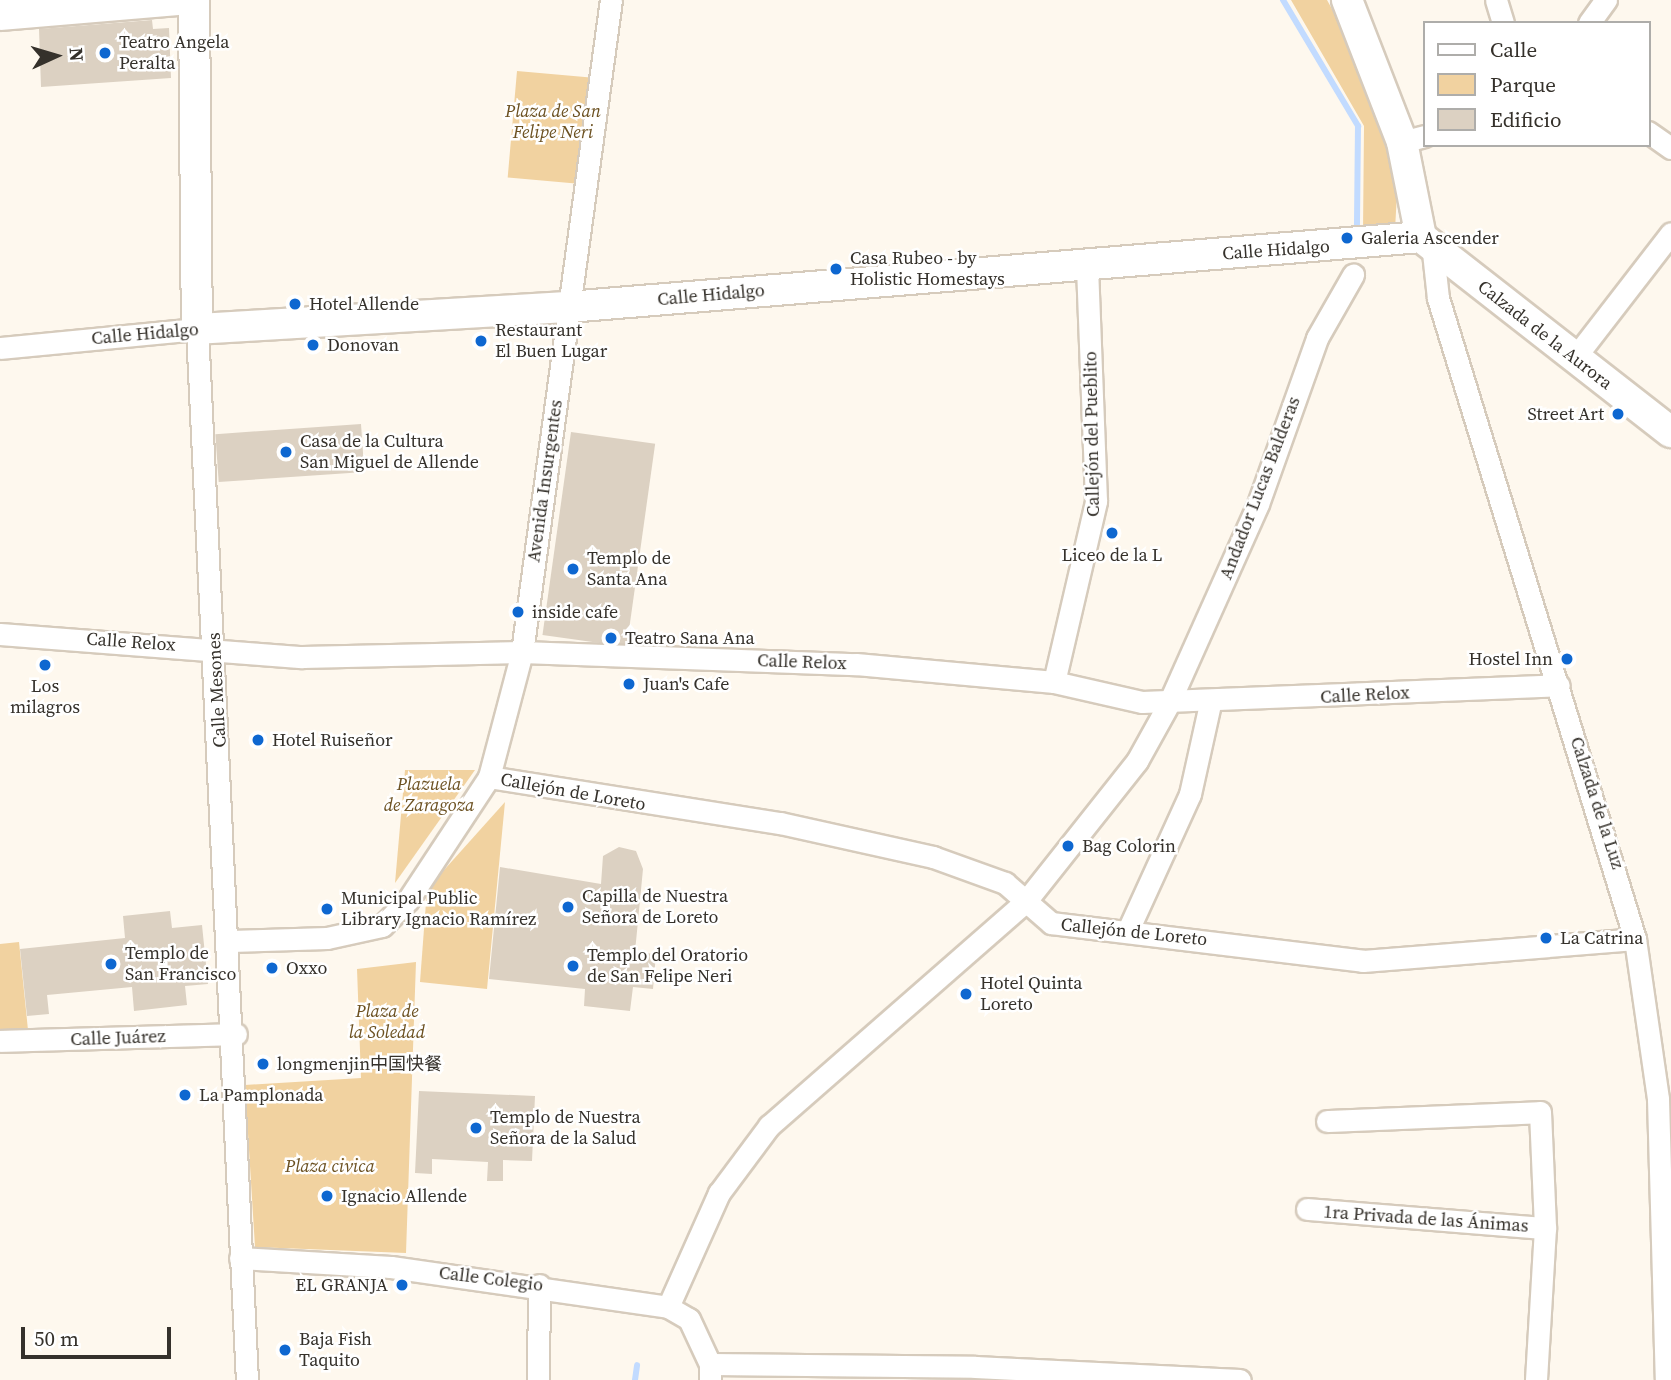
<!DOCTYPE html>
<meta charset="utf-8">
<style>
body{margin:0}
#map{position:relative;width:1671px;height:1380px;overflow:hidden;background:#fef8ee;font-family:"Source Serif 4","Noto Sans SC",serif}
div>[style]{position:absolute}
[style*='--x']{left:calc(var(--x)*1px);top:calc(var(--y)*1px);width:calc(var(--w)*1px);rotate:calc(var(--a)*1deg)}
.green>*{inset:0;background:#f1d2a0;transform-origin:0 0}
.stream>*{height:6px;margin:-3px;padding:0 3px;transform-origin:3px;border-radius:3px;background:#c2dbff}
.building>*{inset:0;background:#dcd1c2;transform-origin:0 0}
.roads{filter:drop-shadow(2px 0 #d6cbbc) drop-shadow(-2px 0 #d6cbbc) drop-shadow(0 2px #d6cbbc) drop-shadow(0 -2px #d6cbbc)}
.street>*{height:21px;margin:-10.5px;padding:0 10.5px;transform-origin:10.5px;border-radius:10.5px;background:#fff}
.secondary>*{height:30px;margin:-15px;padding:0 15px;transform-origin:15px;border-radius:15px;background:#fff}
.dots>*{width:19px;height:19px;translate:-50% -50%;box-sizing:border-box;border:4px solid #fff;border-radius:50%}
span{translate:-50% -50%;white-space:nowrap;text-align:center;line-height:1.15;-webkit-text-stroke:5px #fff;paint-order:stroke}
.poi-label{font-size:18px;color:#35312b}
.left{translate:0 -50%;text-align:left}
.right{translate:-100% -50%;text-align:right}
.park-label{font-size:18px;color:#6c5121;font-style:italic}
.street-label{font-size:18px;color:#35312b}
.legend{position:absolute;left:1423px;top:21px;width:228px;height:126px;box-sizing:border-box;background:#fff;border:2px solid #aeadaa;margin:0;padding:9px 12px;list-style:none;font-size:21px;color:#35312b}
.legend li{display:flex;align-items:center;gap:14px;height:35px}
.legend b{width:35px;border:2px solid #aeadaa}
.north{position:absolute;left:21px;top:21px;width:70px;height:70px;-webkit-text-stroke:5px #fff;paint-order:stroke;rotate:86deg;font-size:19px;font-weight:700;line-height:28px;text-align:center;color:#35312b}
.north::after{content:'';display:block;margin:auto;width:24px;height:32px;background:#35312b;clip-path:polygon(50% 0,100% 100%,50% 72%,0 100%)}
.scale{position:absolute;left:21px;top:1327px;width:150px;height:32px;box-sizing:border-box;border:4px solid #35312b;border-top:0;padding-left:9px;font-size:21px;line-height:24px;white-space:nowrap;color:#35312b;-webkit-text-stroke:5px #fff;paint-order:stroke}
</style>
<div id="map">
<div class="green">
<i style="clip-path:polygon(1291px 0,1327px 0,1365px 68px,1398px 175px,1395px 230px,1363px 231px,1364px 126px)"></i>
<i style="left:517px;top:71px;width:85px;height:107px;rotate:5deg"></i>
<i style="clip-path:polygon(405px 770px,475px 770px,395px 883px)"></i>
<i style="clip-path:polygon(505px 802px,487px 989px,420px 982px,427px 889px)"></i>
<i style="clip-path:polygon(19px 942px,28px 1030px,0 1030px,0 944px)"></i>
<i style="clip-path:polygon(416px 962px,406px 1253px,255px 1247px,245px 1085px,361px 1078px,357px 969px)"></i>
</div>
<div class="stream">
<i style="--x:1283;--y:0;--w:147;--a:59.2"></i>
<i style="--x:1358;--y:126;--w:104;--a:90.6"></i>
<i style="--x:635;--y:1380;--w:15;--a:-82"></i>
</div>
<div class="building">
<i style="clip-path:polygon(152px 20px,153px 29px,169px 28px,171px 78px,41px 87px,39px 29px)"></i>
<i style="left:361px;top:424px;width:48px;height:146px;rotate:86deg"></i>
<i style="left:571px;top:432px;width:85px;height:205px;rotate:8deg"></i>
<i style="clip-path:polygon(619px 847px,636px 851px,643px 869px,635px 952px,656px 954px,653px 989px,633px 987px,630px 1011px,584px 1006px,585px 989px,489px 979px,500px 867px,601px 884px,603px 856px)"></i>
<i style="clip-path:polygon(170px 911px,172px 928px,202px 925px,208px 984px,185px 986px,187px 1005px,134px 1011px,132px 987px,47px 995px,49px 1014px,27px 1016px,20px 949px,125px 938px,123px 916px)"></i>
<i style="clip-path:polygon(419px 1091px,535px 1096px,532px 1161px,503px 1160px,503px 1181px,487px 1181px,488px 1162px,432px 1159px,432px 1174px,415px 1173px)"></i>
</div>
<div class="roads">
<div class="street">
<i style="--x:1496;--y:0;--w:24;--a:73"></i>
<i style="--x:1589;--y:23;--w:29;--a:-54"></i>
<i style="--x:1648;--y:132;--w:28;--a:35"></i>
<i style="--x:1402;--y:142;--w:23;--a:-15"></i>
<i style="--x:1432;--y:243;--w:55;--a:83.8"></i>
<i style="--x:1438;--y:298;--w:671;--a:72.92"></i>
<i style="--x:1635;--y:939;--w:162;--a:81.8"></i>
<i style="--x:1658;--y:1099;--w:281;--a:88.4"></i>
<i style="--x:0;--y:348;--w:198;--a:-5.5"></i>
<i style="--x:197;--y:329;--w:1052;--a:87.28"></i>
<i style="--x:1576;--y:356;--w:155;--a:-52.3"></i>
<i style="--x:0;--y:634;--w:303;--a:4.4"></i>
<i style="--x:302;--y:657;--w:220;--a:-1.3"></i>
<i style="--x:522;--y:652;--w:334;--a:2.1"></i>
<i style="--x:856;--y:664;--w:199;--a:5.2"></i>
<i style="--x:1054;--y:682;--w:90;--a:12.8"></i>
<i style="--x:1142;--y:702;--w:417;--a:-2.3"></i>
<i style="--x:1054;--y:682;--w:186;--a:-76.9"></i>
<i style="--x:1096;--y:501;--w:236;--a:-92.2"></i>
<i style="--x:1169;--y:703;--w:218;--a:-65.9"></i>
<i style="--x:1258;--y:504;--w:176;--a:-70.4"></i>
<i style="--x:1317;--y:338;--w:73;--a:-60.3"></i>
<i style="--x:489;--y:777;--w:295;--a:9"></i>
<i style="--x:780;--y:823;--w:157;--a:12.5"></i>
<i style="--x:933;--y:857;--w:77;--a:19.9"></i>
<i style="--x:1005;--y:883;--w:61;--a:41"></i>
<i style="--x:1051;--y:923;--w:314;--a:6.9"></i>
<i style="--x:1363;--y:961;--w:273;--a:-4.6"></i>
<i style="--x:1129;--y:928;--w:147;--a:-65.5"></i>
<i style="--x:1190;--y:794;--w:92;--a:-77.5"></i>
<i style="--x:231;--y:941;--w:96;--a:-1.8"></i>
<i style="--x:327;--y:938;--w:56;--a:-12.3"></i>
<i style="--x:382;--y:926;--w:37;--a:-45"></i>
<i style="--x:408;--y:900;--w:147;--a:-56.6"></i>
<i style="--x:489;--y:777;--w:129;--a:-75.2"></i>
<i style="--x:522;--y:652;--w:658;--a:-82.23"></i>
<i style="--x:0;--y:1041;--w:236;--a:-1.7"></i>
<i style="--x:1327;--y:1121;--w:213;--a:-2.4"></i>
<i style="--x:1540;--y:1112;--w:116;--a:87.5"></i>
<i style="--x:1545;--y:1228;--w:152;--a:93.4"></i>
<i style="--x:1307;--y:1209;--w:239;--a:4.6"></i>
<i style="--x:240;--y:1258;--w:151;--a:3.4"></i>
<i style="--x:391;--y:1267;--w:280;--a:8.2"></i>
<i style="--x:668;--y:1307;--w:24;--a:30"></i>
<i style="--x:689;--y:1319;--w:50;--a:65"></i>
<i style="--x:710;--y:1364;--w:16;--a:90"></i>
<i style="--x:668;--y:1307;--w:125;--a:-65.9"></i>
<i style="--x:719;--y:1193;--w:84;--a:-53.3"></i>
<i style="--x:769;--y:1126;--w:342;--a:-41.2"></i>
<i style="--x:1026;--y:901;--w:179;--a:-51.6"></i>
<i style="--x:1137;--y:761;--w:64;--a:-61"></i>
<i style="--x:710;--y:1364;--w:265;--a:0.6"></i>
<i style="--x:975;--y:1367;--w:265;--a:2.8"></i>
<i style="--x:538;--y:1380;--w:95;--a:-89.4"></i>
</div>
<div class="secondary">
<i style="--x:194;--y:0;--w:329;--a:89.5"></i>
<i style="--x:197;--y:329;--w:372;--a:-3.4"></i>
<i style="--x:568;--y:307;--w:856;--a:-4.69"></i>
<i style="--x:1347;--y:0;--w:152;--a:68.8"></i>
<i style="--x:1402;--y:142;--w:97;--a:78.7"></i>
<i style="--x:0;--y:15;--w:178;--a:-4.8"></i>
<i style="--x:1421;--y:237;--w:317;--a:38"></i>
</div>
</div>
<div class="dots">
<i style="left:105px;top:53px;background:#0e67d0"></i>
<i style="left:1347px;top:238px;background:#0e67d0"></i>
<i style="left:836px;top:269px;background:#0e67d0"></i>
<i style="left:295px;top:304px;background:#0e67d0"></i>
<i style="left:481px;top:341px;background:#0e67d0"></i>
<i style="left:313px;top:345px;background:#0e67d0"></i>
<i style="left:1618px;top:414px;background:#0e67d0"></i>
<i style="left:286px;top:452px;background:#0e67d0"></i>
<i style="left:1112px;top:533px;background:#0e67d0"></i>
<i style="left:573px;top:569px;background:#0e67d0"></i>
<i style="left:518px;top:612px;background:#0e67d0"></i>
<i style="left:611px;top:638px;background:#0e67d0"></i>
<i style="left:1567px;top:659px;background:#0e67d0"></i>
<i style="left:45px;top:665px;background:#0e67d0"></i>
<i style="left:629px;top:684px;background:#0e67d0"></i>
<i style="left:258px;top:740px;background:#0e67d0"></i>
<i style="left:1068px;top:846px;background:#0e67d0"></i>
<i style="left:568px;top:907px;background:#0e67d0"></i>
<i style="left:327px;top:909px;background:#0e67d0"></i>
<i style="left:1546px;top:938px;background:#0e67d0"></i>
<i style="left:111px;top:964px;background:#0e67d0"></i>
<i style="left:573px;top:966px;background:#0e67d0"></i>
<i style="left:272px;top:968px;background:#0e67d0"></i>
<i style="left:966px;top:994px;background:#0e67d0"></i>
<i style="left:263px;top:1064px;background:#0e67d0"></i>
<i style="left:185px;top:1095px;background:#0e67d0"></i>
<i style="left:476px;top:1128px;background:#0e67d0"></i>
<i style="left:327px;top:1196px;background:#0e67d0"></i>
<i style="left:402px;top:1285px;background:#0e67d0"></i>
<i style="left:285px;top:1350px;background:#0e67d0"></i>
</div>
<div class="poi-label">
<span class="left" style="left:119px;top:53px">Teatro Angela<br>Peralta</span>
<span class="left" style="left:1361px;top:238px">Galeria Ascender</span>
<span class="left" style="left:850px;top:269px">Casa Rubeo - by<br>Holistic Homestays</span>
<span class="left" style="left:309px;top:304px">Hotel Allende</span>
<span class="left" style="left:495px;top:341px">Restaurant<br>El Buen Lugar</span>
<span class="left" style="left:327px;top:345px">Donovan</span>
<span class="right" style="left:1604px;top:414px">Street Art</span>
<span class="left" style="left:300px;top:452px">Casa de la Cultura<br>San Miguel de Allende</span>
<span style="left:1112px;top:555px">Liceo de la L</span>
<span class="left" style="left:587px;top:569px">Templo de<br>Santa Ana</span>
<span class="left" style="left:532px;top:612px">inside cafe</span>
<span class="left" style="left:625px;top:638px">Teatro Sana Ana</span>
<span class="right" style="left:1553px;top:659px">Hostel Inn</span>
<span class="left" style="left:643px;top:684px">Juan's Cafe</span>
<span style="left:45px;top:697px">Los<br>milagros</span>
<span class="left" style="left:272px;top:740px">Hotel Ruiseñor</span>
<span class="left" style="left:1082px;top:846px">Bag Colorin</span>
<span class="left" style="left:582px;top:907px">Capilla de Nuestra<br>Señora de Loreto</span>
<span class="left" style="left:341px;top:909px">Municipal Public<br>Library Ignacio Ramírez</span>
<span class="left" style="left:1560px;top:938px">La Catrina</span>
<span class="left" style="left:125px;top:964px">Templo de<br>San Francisco</span>
<span class="left" style="left:587px;top:966px">Templo del Oratorio<br>de San Felipe Neri</span>
<span class="left" style="left:286px;top:968px">Oxxo</span>
<span class="left" style="left:980px;top:994px">Hotel Quinta<br>Loreto</span>
<span class="left" style="left:277px;top:1064px">longmenjin中国快餐</span>
<span class="left" style="left:199px;top:1095px">La Pamplonada</span>
<span class="left" style="left:490px;top:1128px">Templo de Nuestra<br>Señora de la Salud</span>
<span class="left" style="left:341px;top:1196px">Ignacio Allende</span>
<span class="right" style="left:388px;top:1285px">EL GRANJA</span>
<span class="left" style="left:299px;top:1350px">Baja Fish<br>Taquito</span>
</div>
<div class="park-label">
<span style="left:553px;top:122px">Plaza de San<br>Felipe Neri</span>
<span style="left:429px;top:795px">Plazuela<br>de Zaragoza</span>
<span style="left:387px;top:1022px">Plaza de<br>la Soledad</span>
<span style="left:330px;top:1166px">Plaza civica</span>
</div>
<div class="street-label">
<span style="left:1276px;top:250px;rotate:-4deg">Calle Hidalgo</span>
<span style="left:711px;top:295px;rotate:-5deg">Calle Hidalgo</span>
<span style="left:145px;top:334px;rotate:-5deg">Calle Hidalgo</span>
<span style="left:1545px;top:335px;rotate:38deg">Calzada de la Aurora</span>
<span style="left:1092px;top:434px;rotate:-91deg">Callejón del Pueblito</span>
<span style="left:545px;top:481px;rotate:-82deg">Avenida Insurgentes</span>
<span style="left:1260px;top:488px;rotate:-69deg">Andador Lucas Balderas</span>
<span style="left:131px;top:642px;rotate:4deg">Calle Relox</span>
<span style="left:802px;top:662px;rotate:2deg">Calle Relox</span>
<span style="left:217px;top:690px;rotate:-93deg">Calle Mesones</span>
<span style="left:1365px;top:695px;rotate:-3deg">Calle Relox</span>
<span style="left:573px;top:792px;rotate:10deg">Callejón de Loreto</span>
<span style="left:1597px;top:803px;rotate:72deg">Calzada de la Luz</span>
<span style="left:1134px;top:932px;rotate:6deg">Callejón de Loreto</span>
<span style="left:118px;top:1038px;rotate:-2deg">Calle Juárez</span>
<span style="left:1426px;top:1219px;rotate:4deg">1ra Privada de las Ánimas</span>
<span style="left:491px;top:1279px;rotate:7deg">Calle Colegio</span>
</div>
<ul class="legend">
<li><b style="height:9px;background:#fff"></b>Calle</li>
<li><b style="height:19px;background:#f1d2a0"></b>Parque</li>
<li><b style="height:19px;background:#dcd1c2"></b>Edificio</li>
</ul>
<div class="north">N</div>
<div class="scale">50 m</div>
</div>
